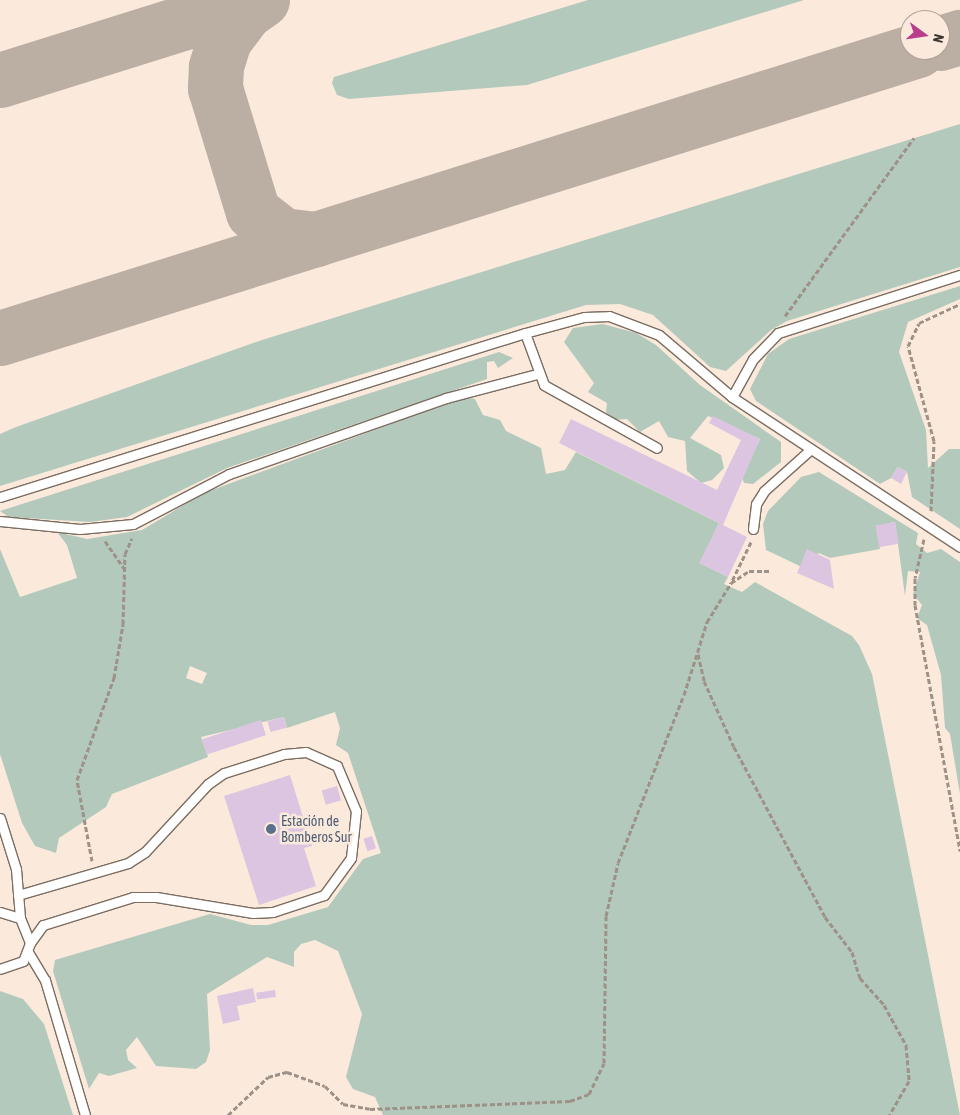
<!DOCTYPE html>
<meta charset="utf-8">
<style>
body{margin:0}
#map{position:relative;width:960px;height:1115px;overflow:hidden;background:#fbeadc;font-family:"Asap Condensed",sans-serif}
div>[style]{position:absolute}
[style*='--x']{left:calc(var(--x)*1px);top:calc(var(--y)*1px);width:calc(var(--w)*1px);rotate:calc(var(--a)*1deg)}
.green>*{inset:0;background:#b3c9bb}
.taxiway>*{height:55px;margin:-27.5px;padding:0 27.5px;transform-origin:27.5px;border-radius:27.5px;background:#bbaea2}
.building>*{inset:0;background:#dcc5e0;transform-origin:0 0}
.path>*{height:3px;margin-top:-1.5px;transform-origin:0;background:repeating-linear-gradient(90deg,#9d9188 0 5px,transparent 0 7.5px)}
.roads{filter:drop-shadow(1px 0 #7b6d60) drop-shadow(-1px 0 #7b6d60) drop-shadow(0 1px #7b6d60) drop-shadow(0 -1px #7b6d60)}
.lane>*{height:9px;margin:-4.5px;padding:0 4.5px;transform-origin:4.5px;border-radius:4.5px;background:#fff}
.dots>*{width:14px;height:14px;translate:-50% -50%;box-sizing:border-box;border:2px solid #fbeadc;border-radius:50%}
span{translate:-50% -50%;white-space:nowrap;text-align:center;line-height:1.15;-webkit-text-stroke:5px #fbeadc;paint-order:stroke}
.service-label{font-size:14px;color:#4e5e75}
.left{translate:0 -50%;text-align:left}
.north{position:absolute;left:900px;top:10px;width:50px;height:50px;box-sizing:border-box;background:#fbeadc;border:1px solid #afa298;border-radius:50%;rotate:104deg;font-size:14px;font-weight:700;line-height:20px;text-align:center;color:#3d3732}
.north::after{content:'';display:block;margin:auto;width:18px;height:22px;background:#ba3d8d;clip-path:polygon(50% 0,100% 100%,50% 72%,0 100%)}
</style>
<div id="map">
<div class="green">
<i style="clip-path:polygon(588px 0,804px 0,527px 85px,349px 99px,337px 95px,332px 83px,334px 77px)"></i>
<i style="clip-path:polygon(960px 124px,960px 267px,787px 321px,771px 330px,726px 371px,710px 367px,653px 315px,620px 304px,586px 305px,0 486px,0 434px,16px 427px,262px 340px)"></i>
<i style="clip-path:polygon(960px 286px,960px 299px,908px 322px,899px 352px,926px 430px,928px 468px,949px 449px,960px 449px,960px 529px,912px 497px,907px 472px,898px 467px,891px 478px,880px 484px,756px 401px,750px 389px,768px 354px,789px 339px)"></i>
<i style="clip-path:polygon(603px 324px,636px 333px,656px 345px,700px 385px,781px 442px,781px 462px,753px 484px,744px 483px,742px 477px,760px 439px,708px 416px,690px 438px,721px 455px,724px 468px,712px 480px,701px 483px,687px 471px,685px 441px,668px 437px,659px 421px,640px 432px,627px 419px,612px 420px,606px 412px,607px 403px,588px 392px,594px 383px,564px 342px,573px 328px)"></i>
<i style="clip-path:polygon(499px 352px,513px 358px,498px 368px,494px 361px,487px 362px,487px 379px,227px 468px,127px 517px,90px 522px,9px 517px,0 511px)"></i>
<i style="clip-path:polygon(evenodd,464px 397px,475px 399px,483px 415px,500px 420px,506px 431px,541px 448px,546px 474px,565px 470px,576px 452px,719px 523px,700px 563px,728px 577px,724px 584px,742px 592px,755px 582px,852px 636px,859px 645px,872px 674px,960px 1115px,383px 1115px,375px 1097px,353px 1089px,346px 1077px,362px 1014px,338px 951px,315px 940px,301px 944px,294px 952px,294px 967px,267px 957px,207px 994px,210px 1050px,206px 1062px,196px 1069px,156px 1066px,137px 1037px,126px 1050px,128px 1060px,137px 1068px,109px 1076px,99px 1073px,89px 1089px,53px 971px,55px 960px,210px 914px,251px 925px,268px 925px,328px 907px,363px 859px,381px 853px,348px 753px,336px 745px,340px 728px,335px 712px,287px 728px,284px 717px,201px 737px,208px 757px,112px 794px,106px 807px,59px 838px,56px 853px,35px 846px,22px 823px,0 754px,0 549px,20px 597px,77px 578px,67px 545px,57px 532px,87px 539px,142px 530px,204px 493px,464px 397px,190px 666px,207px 673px,202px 684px,186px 678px,190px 666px)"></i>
<i style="clip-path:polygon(819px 472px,918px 533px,916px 544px,927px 553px,941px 549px,960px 562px,960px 794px,950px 734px,945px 728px,941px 675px,927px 625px,917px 618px,922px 605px,913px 594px,920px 572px,908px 571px,905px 596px,895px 522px,876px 526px,880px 549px,830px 558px,819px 553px,804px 568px,766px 550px,763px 524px,768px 511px,801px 477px)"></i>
<i style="clip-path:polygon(0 991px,23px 999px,44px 1024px,73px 1115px,0 1115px)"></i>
</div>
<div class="taxiway">
<i style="--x:262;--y:0;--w:21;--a:145"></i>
<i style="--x:245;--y:12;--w:35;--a:127"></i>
<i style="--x:224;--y:40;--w:28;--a:107"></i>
<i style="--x:216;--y:67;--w:21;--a:93"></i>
<i style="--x:215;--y:88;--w:130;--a:73"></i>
<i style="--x:253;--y:212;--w:37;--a:38"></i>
<i style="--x:282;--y:235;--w:34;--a:7"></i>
<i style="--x:940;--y:43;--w:21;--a:-17"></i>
<i style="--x:0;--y:80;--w:267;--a:-17.4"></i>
<i style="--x:0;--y:338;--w:962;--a:-17.42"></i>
</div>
<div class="building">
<i style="clip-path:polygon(713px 416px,760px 439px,723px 525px,747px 537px,728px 577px,699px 563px,719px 523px,559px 443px,571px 419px,717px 490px,741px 440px,709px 423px)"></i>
<i style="clip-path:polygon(898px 467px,907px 472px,901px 484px,891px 478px)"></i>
<i style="left:895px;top:522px;width:22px;height:20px;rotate:80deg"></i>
<i style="clip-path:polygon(807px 549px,830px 560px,834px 589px,797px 573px)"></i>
<i style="left:284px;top:717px;width:11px;height:17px;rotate:75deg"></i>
<i style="left:261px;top:720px;width:16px;height:62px;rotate:72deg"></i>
<i style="clip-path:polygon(290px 775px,312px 846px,304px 848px,316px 886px,259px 905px,224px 796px)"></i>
<i style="left:337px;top:786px;width:15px;height:16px;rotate:74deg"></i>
<i style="left:372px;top:836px;width:13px;height:9px;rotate:72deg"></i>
<i style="clip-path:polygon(253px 988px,256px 1002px,237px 1006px,240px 1020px,223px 1024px,217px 996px)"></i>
<i style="left:275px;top:990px;width:7px;height:19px;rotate:82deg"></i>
</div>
<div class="path">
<i style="--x:785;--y:316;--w:220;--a:-54.1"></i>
<i style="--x:931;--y:511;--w:70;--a:-87.5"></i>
<i style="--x:934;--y:441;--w:98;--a:-105.3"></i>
<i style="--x:908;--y:346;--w:25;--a:-64"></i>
<i style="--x:919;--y:323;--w:45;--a:-24.9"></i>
<i style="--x:924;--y:539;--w:40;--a:103"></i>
<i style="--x:915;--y:578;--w:27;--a:90"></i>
<i style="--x:915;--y:605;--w:250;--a:79.6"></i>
<i style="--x:105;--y:541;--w:33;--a:55"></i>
<i style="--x:751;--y:542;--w:46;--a:116"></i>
<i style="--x:731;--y:583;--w:22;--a:-34"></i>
<i style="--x:749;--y:571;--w:20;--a:0"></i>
<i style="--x:698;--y:654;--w:28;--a:77"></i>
<i style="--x:704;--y:681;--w:72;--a:65.6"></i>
<i style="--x:734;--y:747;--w:193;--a:61.8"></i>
<i style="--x:825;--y:917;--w:44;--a:52.4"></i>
<i style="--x:852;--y:952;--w:27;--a:73"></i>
<i style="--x:860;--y:978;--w:36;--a:48"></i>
<i style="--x:884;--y:1005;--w:46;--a:61.2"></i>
<i style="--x:906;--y:1045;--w:36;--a:85"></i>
<i style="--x:909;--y:1081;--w:39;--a:120"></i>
<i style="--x:92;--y:861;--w:82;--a:-100.5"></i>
<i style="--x:77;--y:780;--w:109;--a:-70.1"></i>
<i style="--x:114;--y:678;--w:55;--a:-80.5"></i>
<i style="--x:123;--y:624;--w:70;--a:-88.4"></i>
<i style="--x:125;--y:554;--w:17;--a:-66"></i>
<i style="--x:228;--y:1115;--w:55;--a:-43.5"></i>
<i style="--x:268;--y:1077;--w:20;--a:-15"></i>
<i style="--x:287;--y:1072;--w:40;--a:20.2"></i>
<i style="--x:325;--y:1086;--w:25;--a:45"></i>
<i style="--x:343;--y:1104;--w:27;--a:10"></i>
<i style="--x:370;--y:1109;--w:200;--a:-2.3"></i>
<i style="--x:570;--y:1101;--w:20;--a:-20"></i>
<i style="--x:589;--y:1094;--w:34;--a:-64"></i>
<i style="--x:604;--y:1063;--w:147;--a:-89.2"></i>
<i style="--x:606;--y:916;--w:54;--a:-77.2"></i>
<i style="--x:618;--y:863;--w:180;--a:-68.6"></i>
<i style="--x:684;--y:695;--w:77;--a:-72.5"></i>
<i style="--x:707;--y:622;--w:46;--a:-58.4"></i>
</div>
<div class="roads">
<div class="lane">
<i style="--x:525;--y:333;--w:55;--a:69.9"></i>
<i style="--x:544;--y:385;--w:129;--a:29.1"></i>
<i style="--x:732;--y:397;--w:43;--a:-61.1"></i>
<i style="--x:753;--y:359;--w:36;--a:-46"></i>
<i style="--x:778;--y:333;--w:191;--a:-17.7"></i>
<i style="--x:0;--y:497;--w:550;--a:-17.35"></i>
<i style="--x:525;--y:333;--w:61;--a:-15.2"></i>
<i style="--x:584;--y:317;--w:25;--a:-2"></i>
<i style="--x:609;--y:316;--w:53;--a:20.8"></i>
<i style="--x:659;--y:335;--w:96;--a:40.3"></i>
<i style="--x:732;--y:397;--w:273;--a:33.3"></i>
<i style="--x:0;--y:521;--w:80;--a:5.7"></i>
<i style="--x:80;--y:529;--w:53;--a:-5.4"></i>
<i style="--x:133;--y:524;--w:108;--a:-27.5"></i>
<i style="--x:229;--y:474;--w:230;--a:-19.3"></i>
<i style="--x:446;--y:398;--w:94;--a:-14.8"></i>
<i style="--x:753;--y:529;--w:25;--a:-83"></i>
<i style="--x:756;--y:504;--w:15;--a:-58"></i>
<i style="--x:764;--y:491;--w:63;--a:-41.8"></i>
<i style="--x:0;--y:818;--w:53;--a:72.6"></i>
<i style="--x:16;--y:869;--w:49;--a:85.3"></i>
<i style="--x:18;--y:895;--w:115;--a:-16.2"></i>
<i style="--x:128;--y:863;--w:20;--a:-33"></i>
<i style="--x:145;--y:852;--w:93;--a:-47.2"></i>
<i style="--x:208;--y:784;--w:19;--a:-35"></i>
<i style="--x:224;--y:773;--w:63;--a:-17.6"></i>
<i style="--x:284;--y:754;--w:22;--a:-5"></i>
<i style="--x:306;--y:752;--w:34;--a:24"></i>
<i style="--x:337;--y:766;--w:49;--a:67.1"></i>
<i style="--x:356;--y:811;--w:47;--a:96.1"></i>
<i style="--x:351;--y:858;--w:46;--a:126.1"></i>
<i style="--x:324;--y:895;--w:54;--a:161.6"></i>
<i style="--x:273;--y:912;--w:20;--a:177"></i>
<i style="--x:253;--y:913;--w:98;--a:-170.6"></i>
<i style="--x:156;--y:897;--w:23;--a:180"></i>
<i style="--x:133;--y:897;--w:94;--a:162.7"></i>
<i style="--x:43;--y:925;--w:22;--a:126"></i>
<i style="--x:0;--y:912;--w:21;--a:17"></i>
<i style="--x:20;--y:918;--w:27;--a:68"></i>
<i style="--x:30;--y:943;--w:19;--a:111"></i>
<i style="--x:23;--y:961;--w:24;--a:161"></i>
<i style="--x:28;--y:952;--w:33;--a:59"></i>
<i style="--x:45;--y:980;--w:141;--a:73.5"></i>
</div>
</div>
<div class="dots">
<i style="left:271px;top:829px;background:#5c6f8a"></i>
</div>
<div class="service-label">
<span class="left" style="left:281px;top:829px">Estación de<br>Bomberos Sur</span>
</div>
<div class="north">N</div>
</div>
